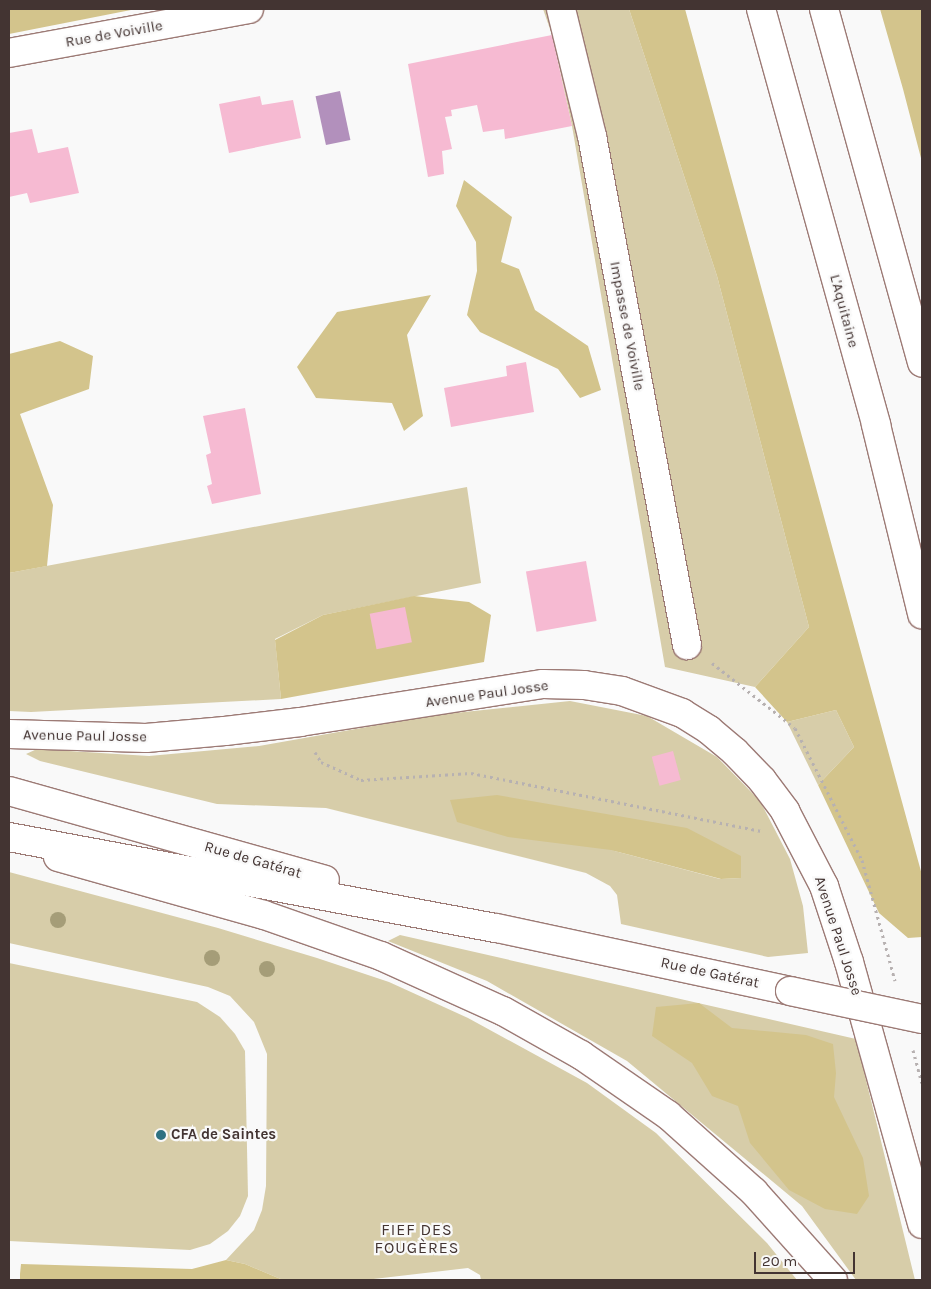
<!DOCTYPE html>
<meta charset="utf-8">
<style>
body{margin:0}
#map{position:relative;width:931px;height:1289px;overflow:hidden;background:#f9f9f9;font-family:Karla,sans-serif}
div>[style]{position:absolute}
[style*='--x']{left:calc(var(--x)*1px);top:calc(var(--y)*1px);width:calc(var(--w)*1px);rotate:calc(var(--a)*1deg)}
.green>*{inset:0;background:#d7cda9}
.forest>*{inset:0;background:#d3c48c}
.water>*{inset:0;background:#b290bc;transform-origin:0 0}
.building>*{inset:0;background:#f6bad2;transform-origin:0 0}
.path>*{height:3px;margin-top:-1.5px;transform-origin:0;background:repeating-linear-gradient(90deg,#b7b1b1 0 2.5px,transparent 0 6.5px)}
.roads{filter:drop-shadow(1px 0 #9c7a75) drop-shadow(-1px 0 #9c7a75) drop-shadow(0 1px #9c7a75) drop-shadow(0 -1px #9c7a75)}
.minor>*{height:28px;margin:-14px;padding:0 14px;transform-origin:14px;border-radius:14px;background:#fff}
.secondary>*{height:28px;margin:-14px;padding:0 14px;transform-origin:14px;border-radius:14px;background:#fff}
.primary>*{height:28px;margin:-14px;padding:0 14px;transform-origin:14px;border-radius:14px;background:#fff}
.motorway>*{height:28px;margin:-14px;padding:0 14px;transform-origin:14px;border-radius:14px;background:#fff}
.bridges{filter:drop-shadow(1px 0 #9c7a75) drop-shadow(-1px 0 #9c7a75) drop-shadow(0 1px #9c7a75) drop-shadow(0 -1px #9c7a75)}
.primary-bridge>*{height:28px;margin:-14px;padding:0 14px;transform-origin:14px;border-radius:14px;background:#fff}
.trees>*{width:16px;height:16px;margin:-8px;border-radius:50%;background:#a59d78}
.dots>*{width:14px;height:14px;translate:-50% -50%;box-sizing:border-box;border:2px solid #f9f9f9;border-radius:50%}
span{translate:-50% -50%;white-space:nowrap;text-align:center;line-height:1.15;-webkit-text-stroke:4.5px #f9f9f9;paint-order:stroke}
.street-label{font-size:15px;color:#433432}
.poi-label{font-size:15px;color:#433432;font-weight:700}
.left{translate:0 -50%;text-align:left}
.neighbourhood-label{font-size:16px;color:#433432;letter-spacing:1px}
.frame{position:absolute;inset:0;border:10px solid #433432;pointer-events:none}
.scale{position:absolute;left:754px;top:1252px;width:101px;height:22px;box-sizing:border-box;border:2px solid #433432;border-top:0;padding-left:6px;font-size:15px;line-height:18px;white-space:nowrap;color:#433432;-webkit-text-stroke:4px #f9f9f9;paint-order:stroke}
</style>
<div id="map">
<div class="green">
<i style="clip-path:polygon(543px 9px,629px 9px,717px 276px,809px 627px,755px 687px,665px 667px,572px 126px,552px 35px)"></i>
<i style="clip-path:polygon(467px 487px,481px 583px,323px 615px,275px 639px,281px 699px,31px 712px,9px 711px,9px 573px)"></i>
<i style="clip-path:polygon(evenodd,570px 701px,647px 716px,717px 757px,760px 801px,790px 859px,803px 906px,808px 953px,768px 957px,621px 924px,617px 895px,610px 886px,586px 873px,326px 808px,217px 804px,40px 761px,26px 754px,37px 749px,149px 756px,259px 746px,435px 715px,570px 701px,611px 850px,741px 878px,720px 879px,611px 850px)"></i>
<i style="clip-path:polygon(836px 710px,854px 747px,818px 785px,787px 722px)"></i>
<i style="clip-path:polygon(9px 872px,218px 928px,317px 958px,389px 982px,468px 1018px,587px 1083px,656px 1133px,767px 1243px,797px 1280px,481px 1280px,480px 1275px,468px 1268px,365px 1280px,283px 1280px,245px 1264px,226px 1260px,254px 1230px,262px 1210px,266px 1186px,267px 1054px,254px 1022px,230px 996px,208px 987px,9px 943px)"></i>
<i style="clip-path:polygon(400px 935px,856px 1039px,915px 1280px,856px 1280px,802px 1206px,627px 1061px,487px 981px,388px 941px)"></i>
<i style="clip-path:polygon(9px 963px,197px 1002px,220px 1017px,235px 1034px,245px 1051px,248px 1196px,240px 1216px,228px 1231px,210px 1244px,190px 1250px,9px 1241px)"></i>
</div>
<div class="forest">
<i style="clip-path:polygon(9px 9px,136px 9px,9px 34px)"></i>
<i style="clip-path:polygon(629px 9px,685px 9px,922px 875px,922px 937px,908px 938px,879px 913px,818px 785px,854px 747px,836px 710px,787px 722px,755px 687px,809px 627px,717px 276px)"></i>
<i style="clip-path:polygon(880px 9px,922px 9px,922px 162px,903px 89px)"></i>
<i style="clip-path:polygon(464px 180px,512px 217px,501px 262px,519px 269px,535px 310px,588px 346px,601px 390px,580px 398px,558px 369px,480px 332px,467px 315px,477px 271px,476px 242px,456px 206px)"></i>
<i style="clip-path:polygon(431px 295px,407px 335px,423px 416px,404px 431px,392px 403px,316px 398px,297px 367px,337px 312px)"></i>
<i style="clip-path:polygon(60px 341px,93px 356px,89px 389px,20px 414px,53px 505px,47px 566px,9px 573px,9px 354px)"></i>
<i style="clip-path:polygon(414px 596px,469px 602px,491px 615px,484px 662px,281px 699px,275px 640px,323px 615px)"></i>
<i style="clip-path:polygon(497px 795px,687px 828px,741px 856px,741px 878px,721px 879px,611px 850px,508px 837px,457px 822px,450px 800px)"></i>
<i style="clip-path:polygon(699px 1003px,732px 1028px,806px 1035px,833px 1044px,836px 1073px,834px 1097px,863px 1158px,869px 1196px,857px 1214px,825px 1209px,789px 1190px,750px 1143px,738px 1106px,712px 1096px,692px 1063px,652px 1036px,656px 1007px)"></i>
<i style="clip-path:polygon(226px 1260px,245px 1264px,283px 1280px,20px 1280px,20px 1274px,21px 1264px,192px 1269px)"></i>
</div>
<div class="water">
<i style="left:340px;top:91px;width:50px;height:25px;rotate:78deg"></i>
</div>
<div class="building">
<i style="clip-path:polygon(552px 35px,572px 126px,505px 139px,504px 129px,483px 132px,477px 105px,451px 110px,452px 116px,445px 117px,452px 149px,442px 151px,444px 174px,428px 177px,408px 64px)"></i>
<i style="clip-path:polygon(260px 96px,262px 105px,293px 100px,301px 138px,229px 153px,219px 104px)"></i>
<i style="clip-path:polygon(32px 129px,38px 153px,68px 147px,79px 193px,30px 203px,27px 193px,9px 197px,9px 133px)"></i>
<i style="clip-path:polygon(526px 362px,534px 412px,451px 427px,444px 388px,507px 376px,506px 366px)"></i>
<i style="clip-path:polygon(245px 408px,261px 494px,212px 504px,207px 486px,212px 484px,206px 455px,211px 453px,203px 416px)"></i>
<i style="left:586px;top:561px;width:61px;height:61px;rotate:80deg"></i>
<i style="left:405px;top:607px;width:36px;height:36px;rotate:79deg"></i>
<i style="left:673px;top:751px;width:30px;height:22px;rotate:75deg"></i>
</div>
<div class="path">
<i style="--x:712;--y:663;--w:105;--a:38.1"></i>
<i style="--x:795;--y:728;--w:148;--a:63.1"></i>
<i style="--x:862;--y:860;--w:125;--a:74.7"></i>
<i style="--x:315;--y:752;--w:12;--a:59"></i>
<i style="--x:321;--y:762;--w:44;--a:24.2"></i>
<i style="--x:361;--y:780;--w:110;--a:-3.6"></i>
<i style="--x:471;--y:773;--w:296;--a:11.3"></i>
<i style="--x:913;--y:1050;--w:34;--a:75"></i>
</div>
<div class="roads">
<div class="minor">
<i style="--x:561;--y:9;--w:131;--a:76.3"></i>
<i style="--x:592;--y:136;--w:518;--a:79.43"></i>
<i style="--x:9;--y:53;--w:244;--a:-10.4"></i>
</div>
<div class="secondary">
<i style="--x:9;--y:734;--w:137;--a:1.7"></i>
<i style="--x:146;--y:738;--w:79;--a:-5.1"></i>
<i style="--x:225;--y:731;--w:76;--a:-6.8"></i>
<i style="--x:300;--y:722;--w:246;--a:-8.9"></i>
<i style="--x:543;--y:684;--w:41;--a:1.4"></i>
<i style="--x:584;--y:685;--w:38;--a:9"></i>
<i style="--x:622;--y:691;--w:64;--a:20.1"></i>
<i style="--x:682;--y:713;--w:32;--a:32"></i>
<i style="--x:709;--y:730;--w:34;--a:40"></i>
<i style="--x:735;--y:752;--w:39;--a:46"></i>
<i style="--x:762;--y:780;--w:39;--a:53"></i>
<i style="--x:785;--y:811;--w:85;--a:62.5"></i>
<i style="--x:824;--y:886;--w:80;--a:71.8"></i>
<i style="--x:849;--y:962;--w:272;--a:74.4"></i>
<i style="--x:58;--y:857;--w:214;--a:15.7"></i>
<i style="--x:264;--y:915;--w:124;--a:19.3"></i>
<i style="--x:381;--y:956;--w:134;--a:24.3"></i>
<i style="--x:503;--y:1011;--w:90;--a:29.4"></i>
<i style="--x:581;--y:1055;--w:106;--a:34.6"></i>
<i style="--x:668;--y:1115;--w:115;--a:41.8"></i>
<i style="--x:754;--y:1192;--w:118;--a:48.1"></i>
</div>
<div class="primary">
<i style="--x:9;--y:791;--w:328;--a:15.7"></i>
<i style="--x:9;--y:837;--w:496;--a:10.6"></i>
<i style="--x:497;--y:928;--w:300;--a:12.1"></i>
</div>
<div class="motorway">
<i style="--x:761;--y:9;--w:432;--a:74.5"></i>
<i style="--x:876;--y:425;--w:195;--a:76.3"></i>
<i style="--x:824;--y:9;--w:367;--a:74.5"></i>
</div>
</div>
<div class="bridges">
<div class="primary-bridge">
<i style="--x:790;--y:991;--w:135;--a:12"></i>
</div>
</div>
<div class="trees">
<i style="left:58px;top:920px"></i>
<i style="left:212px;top:958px"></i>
<i style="left:267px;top:969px"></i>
</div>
<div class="dots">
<i style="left:161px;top:1135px;background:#2d7182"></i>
</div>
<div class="street-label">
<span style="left:114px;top:34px;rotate:-10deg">Rue de Voiville</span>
<span style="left:844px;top:311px;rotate:75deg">L'Aquitaine</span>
<span style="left:627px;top:326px;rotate:79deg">Impasse de Voiville</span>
<span style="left:487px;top:694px;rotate:-8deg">Avenue Paul Josse</span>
<span style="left:85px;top:736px;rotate:1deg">Avenue Paul Josse</span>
<span style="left:253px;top:860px;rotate:16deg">Rue de Gatérat</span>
<span style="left:838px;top:936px;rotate:72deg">Avenue Paul Josse</span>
<span style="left:710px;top:973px;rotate:12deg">Rue de Gatérat</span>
</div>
<div class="poi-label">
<span class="left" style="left:171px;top:1135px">CFA de Saintes</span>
</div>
<div class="neighbourhood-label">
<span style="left:417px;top:1239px">FIEF DES<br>FOUGÈRES</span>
</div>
<div class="frame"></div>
<div class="scale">20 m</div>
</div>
